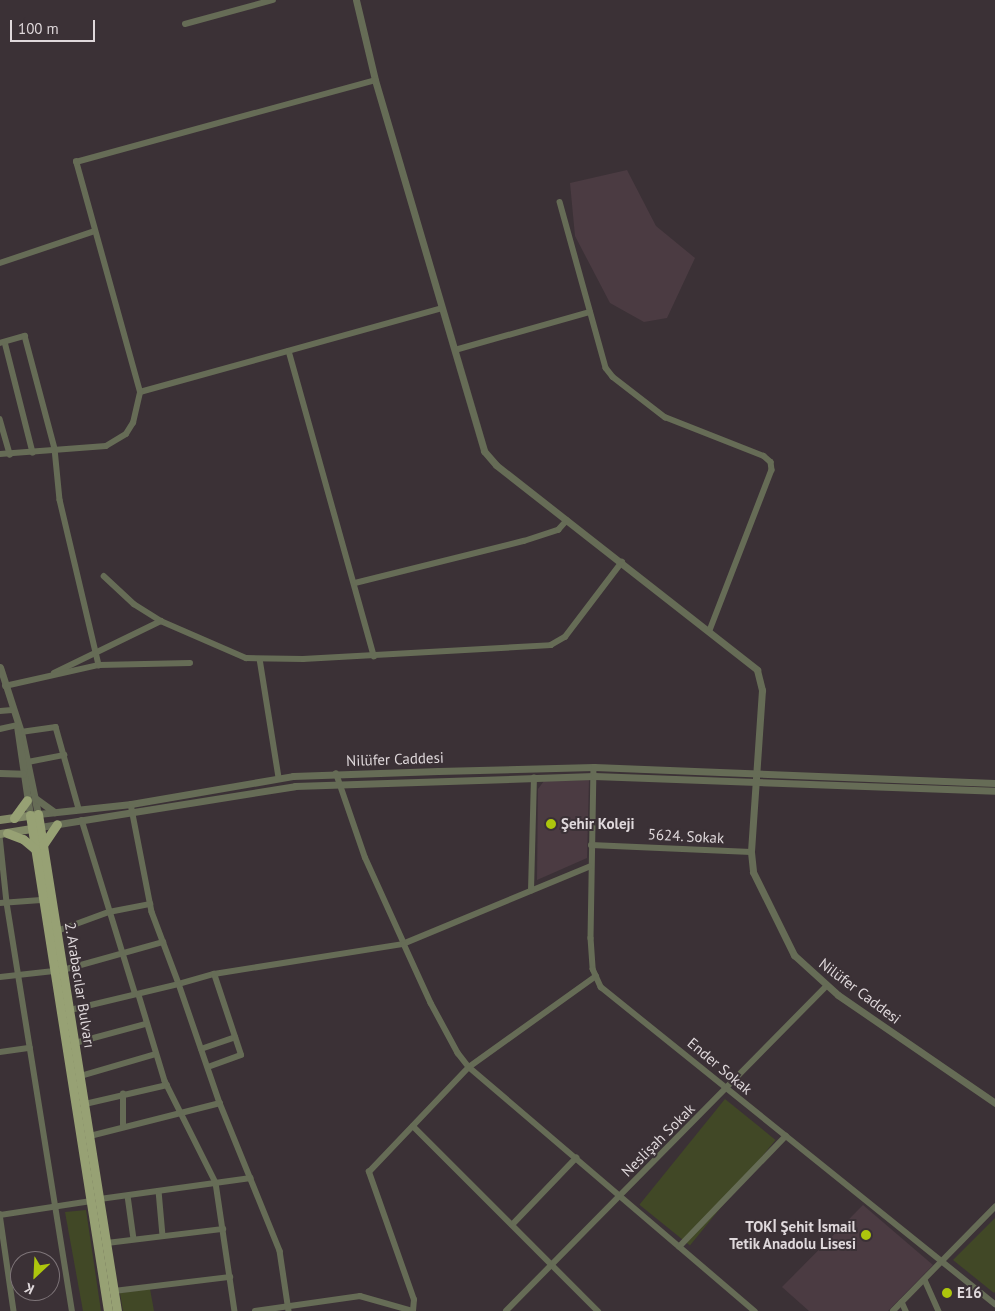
<!DOCTYPE html>
<meta charset="utf-8">
<style>
body{margin:0}
#map{position:relative;width:995px;height:1311px;overflow:hidden;background:#3b3136;font-family:"PT Sans",sans-serif}
div>[style]{position:absolute}
[style*='--x']{left:calc(var(--x)*1px);top:calc(var(--y)*1px);width:calc(var(--w)*1px);rotate:calc(var(--a)*1deg)}
.built>*{inset:0;background:#4b3b42}
.green>*{inset:0;background:#414826;transform-origin:0 0}
.minor>*{height:5.5px;margin:-2.75px;padding:0 2.75px;transform-origin:2.75px;border-radius:2.75px;background:#666c56}
.tertiary>*{height:7px;margin:-3.5px;padding:0 3.5px;transform-origin:3.5px;border-radius:3.5px;background:#666c56}
.secondary>*{height:8px;margin:-4px;padding:0 4px;transform-origin:4px;border-radius:4px;background:#828a67}
.primary>*{height:9px;margin:-4.5px;padding:0 4.5px;transform-origin:4.5px;border-radius:4.5px;background:#97a174}
.dots>*{width:14px;height:14px;translate:-50% -50%;box-sizing:border-box;border:2px solid #3b3136;border-radius:50%}
span{translate:-50% -50%;white-space:nowrap;text-align:center;line-height:1.15;-webkit-text-stroke:4px #3b3136;paint-order:stroke}
.street-label{font-size:15px;color:#dfd8db}
.poi-label{font-size:15px;color:#dfd8db;font-weight:700}
.left{translate:0 -50%;text-align:left}
.right{translate:-100% -50%;text-align:right}
.north{position:absolute;left:10px;top:1251px;width:50px;height:50px;box-sizing:border-box;background:#3b3136;border:1px solid #7d7478;border-radius:50%;rotate:205deg;font-size:14px;font-weight:700;line-height:20px;text-align:center;color:#dfd8db}
.north::after{content:'';display:block;margin:auto;width:18px;height:22px;background:#adc60d;clip-path:polygon(50% 0,100% 100%,50% 72%,0 100%)}
.scale{position:absolute;left:10px;top:20px;width:85px;height:22px;box-sizing:border-box;border:2px solid #dfd8db;border-top:0;padding-left:6px;font-size:15px;line-height:18px;white-space:nowrap;color:#dfd8db;-webkit-text-stroke:4px #3b3136;paint-order:stroke}
</style>
<div id="map">
<div class="built">
<i style="clip-path:polygon(627px 170px,656px 226px,695px 258px,667px 318px,644px 322px,610px 303px,575px 236px,570px 183px)"></i>
<i style="clip-path:polygon(589px 780px,587px 858px,537px 880px,538px 789px,544px 781px)"></i>
<i style="clip-path:polygon(863px 1205px,933px 1265px,888px 1311px,809px 1311px,782px 1287px)"></i>
</div>
<div class="green">
<i style="left:725px;top:1099px;width:65px;height:136px;rotate:39deg"></i>
<i style="clip-path:polygon(86px 1210px,101px 1311px,83px 1311px,65px 1212px)"></i>
<i style="clip-path:polygon(995px 1218px,995px 1292px,994px 1293px,953px 1260px)"></i>
<i style="clip-path:polygon(150px 1289px,154px 1311px,123px 1311px,120px 1293px)"></i>
</div>
<div class="minor">
<i style="--x:185;--y:24;--w:91;--a:-15.3"></i>
<i style="--x:560;--y:202;--w:172;--a:74.5"></i>
<i style="--x:606;--y:368;--w:11;--a:52"></i>
<i style="--x:613;--y:377;--w:66;--a:37.6"></i>
<i style="--x:665;--y:417;--w:106;--a:21.5"></i>
<i style="--x:764;--y:456;--w:9;--a:41"></i>
<i style="--x:771;--y:462;--w:8;--a:83"></i>
<i style="--x:772;--y:470;--w:173;--a:111.1"></i>
<i style="--x:0;--y:263;--w:100;--a:-18.6"></i>
<i style="--x:5;--y:342;--w:114;--a:75.8"></i>
<i style="--x:0;--y:343;--w:26;--a:-16"></i>
<i style="--x:25;--y:336;--w:117;--a:75.1"></i>
<i style="--x:55;--y:449;--w:51;--a:84.4"></i>
<i style="--x:60;--y:500;--w:170;--a:76.7"></i>
<i style="--x:455;--y:350;--w:140;--a:-15.7"></i>
<i style="--x:289;--y:351;--w:317;--a:74.4"></i>
<i style="--x:140;--y:392;--w:313;--a:-15.5"></i>
<i style="--x:0;--y:419;--w:37;--a:74"></i>
<i style="--x:0;--y:454;--w:106;--a:-4.3"></i>
<i style="--x:106;--y:446;--w:23;--a:-31"></i>
<i style="--x:126;--y:434;--w:13;--a:-58"></i>
<i style="--x:133;--y:423;--w:32;--a:-77"></i>
<i style="--x:140;--y:392;--w:239;--a:-105.5"></i>
<i style="--x:76;--y:162;--w:310;--a:-15.3"></i>
<i style="--x:104;--y:576;--w:41;--a:43"></i>
<i style="--x:134;--y:604;--w:32;--a:32"></i>
<i style="--x:161;--y:621;--w:93;--a:23.5"></i>
<i style="--x:246;--y:658;--w:57;--a:1"></i>
<i style="--x:303;--y:659;--w:248;--a:-3.2"></i>
<i style="--x:551;--y:645;--w:16;--a:-30"></i>
<i style="--x:565;--y:637;--w:94;--a:-52.8"></i>
<i style="--x:355;--y:583;--w:174;--a:-14"></i>
<i style="--x:524;--y:541;--w:36;--a:-18"></i>
<i style="--x:558;--y:530;--w:13;--a:-48"></i>
<i style="--x:260;--y:659;--w:121;--a:80.9"></i>
<i style="--x:54;--y:673;--w:119;--a:-25.9"></i>
<i style="--x:5;--y:686;--w:96;--a:-12.6"></i>
<i style="--x:99;--y:665;--w:91;--a:-1.3"></i>
<i style="--x:0;--y:711;--w:12;--a:-5"></i>
<i style="--x:0;--y:729;--w:17;--a:-13"></i>
<i style="--x:21;--y:732;--w:35;--a:-8"></i>
<i style="--x:56;--y:727;--w:85;--a:74.3"></i>
<i style="--x:28;--y:762;--w:37;--a:-11"></i>
<i style="--x:594;--y:767;--w:171;--a:91"></i>
<i style="--x:591;--y:938;--w:31;--a:86"></i>
<i style="--x:593;--y:969;--w:20;--a:66"></i>
<i style="--x:601;--y:987;--w:506;--a:38.82"></i>
<i style="--x:131;--y:804;--w:110;--a:79"></i>
<i style="--x:152;--y:912;--w:77;--a:69.4"></i>
<i style="--x:179;--y:984;--w:36;--a:-16"></i>
<i style="--x:214;--y:974;--w:192;--a:-9"></i>
<i style="--x:404;--y:944;--w:94;--a:-114.4"></i>
<i style="--x:365;--y:858;--w:89;--a:-109"></i>
<i style="--x:82;--y:820;--w:180;--a:72.9"></i>
<i style="--x:0;--y:836;--w:67;--a:84"></i>
<i style="--x:7;--y:903;--w:413;--a:80.9"></i>
<i style="--x:591;--y:845;--w:160;--a:2.5"></i>
<i style="--x:590;--y:867;--w:201;--a:157.5"></i>
<i style="--x:404;--y:944;--w:65;--a:65.4"></i>
<i style="--x:431;--y:1003;--w:57;--a:61.6"></i>
<i style="--x:458;--y:1053;--w:18;--a:52"></i>
<i style="--x:469;--y:1067;--w:376;--a:40.5"></i>
<i style="--x:531;--y:891;--w:113;--a:-88.5"></i>
<i style="--x:0;--y:903;--w:41;--a:-4.2"></i>
<i style="--x:57;--y:931;--w:55;--a:-20.1"></i>
<i style="--x:109;--y:912;--w:42;--a:-11"></i>
<i style="--x:0;--y:977;--w:63;--a:-6.3"></i>
<i style="--x:63;--y:970;--w:104;--a:-15.6"></i>
<i style="--x:139;--y:995;--w:90;--a:73.2"></i>
<i style="--x:165;--y:1081;--w:114;--a:63.4"></i>
<i style="--x:216;--y:1183;--w:129;--a:81.6"></i>
<i style="--x:70;--y:1010;--w:112;--a:-13.4"></i>
<i style="--x:179;--y:984;--w:126;--a:71"></i>
<i style="--x:220;--y:1103;--w:160;--a:67.9"></i>
<i style="--x:280;--y:1251;--w:61;--a:81.5"></i>
<i style="--x:75;--y:1043;--w:73;--a:-15"></i>
<i style="--x:201;--y:1049;--w:36;--a:-19"></i>
<i style="--x:0;--y:1052;--w:30;--a:-8"></i>
<i style="--x:208;--y:1067;--w:35;--a:-20"></i>
<i style="--x:241;--y:1055;--w:85;--a:-108.4"></i>
<i style="--x:81;--y:1076;--w:78;--a:-16.3"></i>
<i style="--x:85;--y:1104;--w:84;--a:-13"></i>
<i style="--x:413;--y:1126;--w:262;--a:45"></i>
<i style="--x:123;--y:1127;--w:33;--a:-90"></i>
<i style="--x:90;--y:1136;--w:134;--a:-14.2"></i>
<i style="--x:159;--y:1191;--w:45;--a:84.9"></i>
<i style="--x:128;--y:1196;--w:43;--a:82.1"></i>
<i style="--x:100;--y:1199;--w:152;--a:-7.9"></i>
<i style="--x:0;--y:1214;--w:98;--a:81.8"></i>
<i style="--x:0;--y:1215;--w:92;--a:-8.7"></i>
<i style="--x:512;--y:1225;--w:93;--a:-46.3"></i>
<i style="--x:107;--y:1243;--w:117;--a:-6.9"></i>
<i style="--x:679;--y:1247;--w:154;--a:-46.1"></i>
<i style="--x:925;--y:1280;--w:34;--a:66"></i>
<i style="--x:114;--y:1291;--w:117;--a:-6.9"></i>
<i style="--x:902;--y:1302;--w:10;--a:66"></i>
<i style="--x:255;--y:1311;--w:106;--a:-8.1"></i>
<i style="--x:360;--y:1296;--w:55;--a:15.8"></i>
<i style="--x:413;--y:1311;--w:11;--a:-85"></i>
<i style="--x:414;--y:1300;--w:136;--a:-109.4"></i>
<i style="--x:369;--y:1172;--w:145;--a:-46.4"></i>
<i style="--x:469;--y:1067;--w:156;--a:-35.6"></i>
<i style="--x:506;--y:1311;--w:456;--a:-45.4"></i>
<i style="--x:893;--y:1311;--w:146;--a:-45.6"></i>
</div>
<div class="tertiary">
<i style="--x:356;--y:0;--w:82;--a:76.6"></i>
<i style="--x:375;--y:80;--w:387;--a:73.6"></i>
<i style="--x:484;--y:451;--w:18;--a:49"></i>
<i style="--x:496;--y:465;--w:332;--a:38.1"></i>
<i style="--x:757;--y:670;--w:21;--a:76"></i>
<i style="--x:762;--y:690;--w:162;--a:93.9"></i>
<i style="--x:751;--y:852;--w:20;--a:84"></i>
<i style="--x:753;--y:872;--w:93;--a:63.7"></i>
<i style="--x:794;--y:955;--w:59;--a:42.3"></i>
<i style="--x:838;--y:995;--w:191;--a:34.5"></i>
<i style="--x:0;--y:667;--w:68;--a:72.1"></i>
<i style="--x:21;--y:732;--w:84;--a:78.3"></i>
<i style="--x:38;--y:814;--w:94;--a:-6.1"></i>
<i style="--x:131;--y:804;--w:164;--a:-9.8"></i>
<i style="--x:293;--y:776;--w:145;--a:-2"></i>
<i style="--x:438;--y:771;--w:156;--a:-1.5"></i>
<i style="--x:594;--y:767;--w:401;--a:2.3"></i>
<i style="--x:17;--y:726;--w:90;--a:81.7"></i>
<i style="--x:0;--y:773;--w:23;--a:2"></i>
<i style="--x:35;--y:798;--w:24;--a:36"></i>
<i style="--x:40;--y:827;--w:258;--a:-9.1"></i>
<i style="--x:295;--y:786;--w:299;--a:-1.9"></i>
<i style="--x:594;--y:776;--w:401;--a:2.1"></i>
</div>
<div class="secondary">
<i style="--x:0;--y:820;--w:36;--a:-8"></i>
<i style="--x:0;--y:834;--w:37;--a:-9"></i>
</div>
<div class="primary">
<i style="--x:38;--y:814;--w:503;--a:80.97"></i>
<i style="--x:30;--y:815;--w:502;--a:81.06"></i>
<i style="--x:14;--y:818;--w:22;--a:-54"></i>
<i style="--x:7;--y:833;--w:17;--a:21"></i>
<i style="--x:23;--y:839;--w:16;--a:40"></i>
<i style="--x:43;--y:845;--w:25;--a:-56"></i>
</div>
<div class="dots">
<i style="left:551px;top:824px;background:#adc60d"></i>
<i style="left:866px;top:1235px;background:#adc60d"></i>
<i style="left:947px;top:1293px;background:#adc60d"></i>
</div>
<div class="street-label">
<span style="left:395px;top:759px;rotate:-2deg">Nilüfer Caddesi</span>
<span style="left:686px;top:836px;rotate:3deg">5624. Sokak</span>
<span style="left:80px;top:985px;rotate:81deg">2. Arabacılar Bulvarı</span>
<span style="left:860px;top:991px;rotate:37deg">Nilüfer Caddesi</span>
<span style="left:720px;top:1066px;rotate:40deg">Ender Sokak</span>
<span style="left:658px;top:1140px;rotate:-45deg">Neslişah Sokak</span>
</div>
<div class="poi-label">
<span class="left" style="left:561px;top:824px">Şehir Koleji</span>
<span class="right" style="left:856px;top:1235px">TOKİ Şehit İsmail<br>Tetik Anadolu Lisesi</span>
<span class="left" style="left:957px;top:1293px">E16</span>
</div>
<div class="north">K</div>
<div class="scale">100 m</div>
</div>
